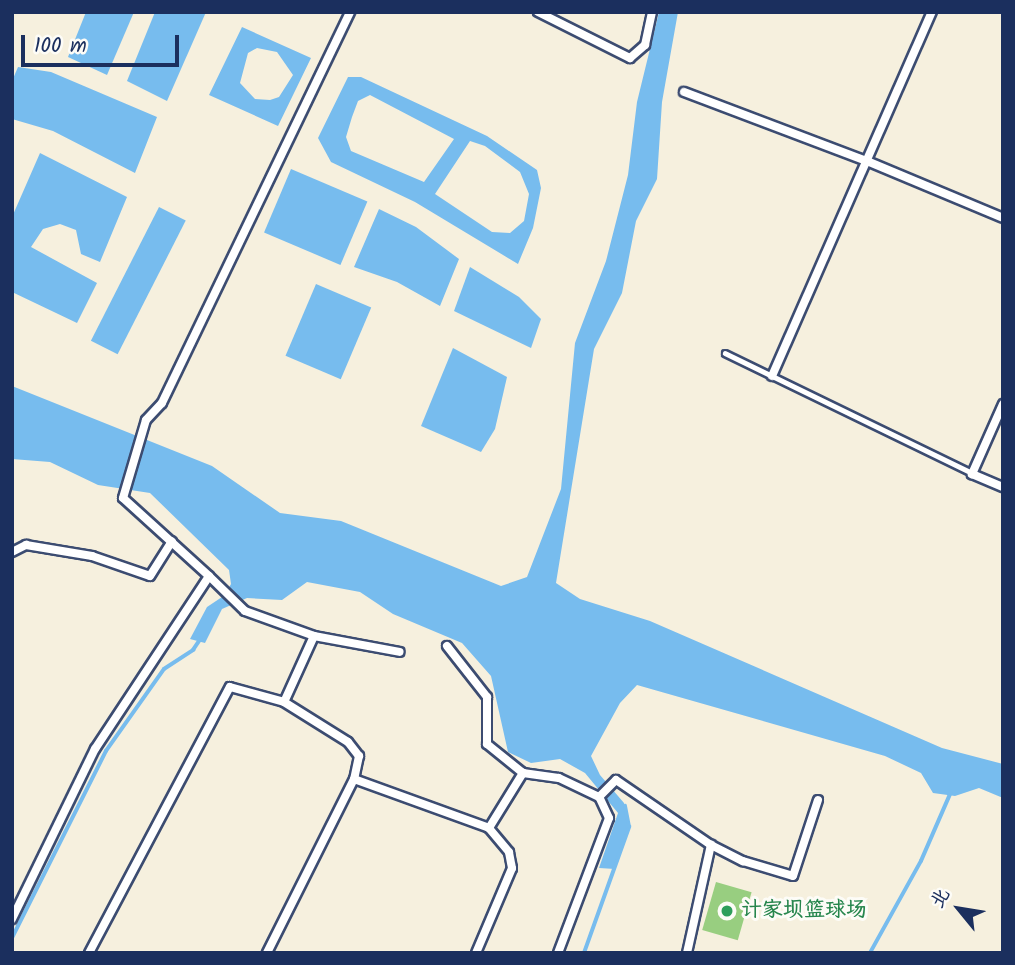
<!DOCTYPE html>
<meta charset="utf-8">
<style>
body{margin:0}
#map{position:relative;width:1015px;height:965px;overflow:hidden;background:#f6f0de;font-family:Kalam,"LXGW WenKai TC",sans-serif}
div>[style]{position:absolute}
[style*='--x']{left:calc(var(--x)*1px);top:calc(var(--y)*1px);width:calc(var(--w)*1px);rotate:calc(var(--a)*1deg)}
.green>*{inset:0;background:#98ce80;transform-origin:0 0}
.water>*{inset:0;background:#77bcee;transform-origin:0 0}
.stream>*{height:3.5px;margin:-1.75px;padding:0 1.75px;transform-origin:1.75px;border-radius:1.75px;background:#77bcee}
.roads{filter:drop-shadow(2px 0 #3c4c71) drop-shadow(-2px 0 #3c4c71) drop-shadow(0 2px #3c4c71) drop-shadow(0 -2px #3c4c71)}
.service>*{height:4.5px;margin:-2.25px;padding:0 2.25px;transform-origin:2.25px;border-radius:2.25px;background:#fff}
.minor>*{height:8px;margin:-4px;padding:0 4px;transform-origin:4px;border-radius:4px;background:#fff}
.dots>*{width:19px;height:19px;translate:-50% -50%;box-sizing:border-box;border:4px solid #fdfcf7;border-radius:50%}
span{translate:-50% -50%;white-space:nowrap;text-align:center;line-height:1.15;-webkit-text-stroke:6px #fdfcf7;paint-order:stroke}
.leisure-label{font-size:21px;color:#27864d;font-weight:700}
.left{translate:0 -50%;text-align:left}
.frame{position:absolute;inset:0;border:14px solid #1b2f5e;pointer-events:none}
.north{position:absolute;left:924px;top:874px;width:70px;height:70px;-webkit-text-stroke:5px #fdfcf7;paint-order:stroke;rotate:300deg;font-size:19px;font-weight:700;line-height:28px;text-align:center;color:#1b2f5e}
.north::after{content:'';display:block;margin:auto;width:24px;height:32px;background:#1b2f5e;clip-path:polygon(50% 0,100% 100%,50% 72%,0 100%)}
.scale{position:absolute;left:21px;top:35px;width:158px;height:32px;box-sizing:border-box;border:4px solid #1b2f5e;border-top:0;padding-left:9px;font-size:21px;line-height:24px;white-space:nowrap;color:#1b2f5e;-webkit-text-stroke:5px #fdfcf7;paint-order:stroke}
</style>
<div id="map">
<div class="green">
<i style="left:716px;top:882px;width:37px;height:50px;rotate:16deg"></i>
</div>
<div class="water">
<i style="clip-path:polygon(86px 12px,134px 12px,107px 75px,68px 57px)"></i>
<i style="clip-path:polygon(155px 12px,206px 12px,167px 101px,127px 81px)"></i>
<i style="clip-path:polygon(659px 12px,678px 12px,662px 102px,657px 179px,636px 221px,622px 293px,594px 349px,556px 583px,580px 599px,650px 621px,942px 748px,1003px 764px,1003px 798px,979px 788px,955px 796px,933px 793px,921px 773px,885px 756px,637px 685px,620px 703px,591px 756px,600px 775px,624px 803px,629px 827px,615px 869px,599px 868px,618px 813px,585px 773px,560px 759px,531px 763px,508px 752px,491px 676px,462px 643px,393px 614px,360px 592px,307px 582px,282px 600px,247px 598px,222px 609px,205px 643px,190px 639px,207px 607px,225px 595px,231px 584px,229px 570px,150px 493px,98px 485px,50px 462px,12px 459px,12px 386px,212px 466px,280px 513px,341px 521px,501px 586px,527px 577px,561px 489px,575px 343px,606px 261px,628px 175px,637px 102px)"></i>
<i style="clip-path:polygon(evenodd,242px 27px,311px 58px,278px 126px,209px 95px,242px 27px,257px 48px,277px 52px,293px 75px,279px 97px,270px 100px,255px 99px,240px 83px,248px 53px,257px 48px)"></i>
<i style="clip-path:polygon(18px 67px,51px 72px,157px 117px,135px 173px,53px 131px,12px 119px,12px 81px)"></i>
<i style="clip-path:polygon(evenodd,348px 77px,361px 77px,487px 136px,537px 170px,541px 188px,533px 228px,518px 264px,415px 202px,331px 162px,318px 138px,348px 77px,370px 95px,454px 139px,424px 182px,351px 151px,346px 137px,352px 117px,358px 101px,370px 95px,348px 77px,470px 141px,485px 146px,520px 172px,529px 194px,524px 221px,510px 233px,492px 232px,435px 194px,470px 141px)"></i>
<i style="clip-path:polygon(40px 153px,127px 197px,100px 262px,81px 254px,76px 230px,60px 224px,43px 229px,31px 247px,97px 283px,77px 323px,12px 292px,12px 217px)"></i>
<i style="left:291px;top:169px;width:83px;height:69px;rotate:23deg"></i>
<i style="left:159px;top:207px;width:30px;height:150px;rotate:27deg"></i>
<i style="clip-path:polygon(379px 209px,416px 227px,459px 259px,440px 306px,397px 282px,354px 267px)"></i>
<i style="clip-path:polygon(470px 267px,519px 297px,541px 319px,531px 348px,454px 311px)"></i>
<i style="left:316px;top:284px;width:60px;height:78px;rotate:23deg"></i>
<i style="clip-path:polygon(453px 348px,507px 377px,495px 429px,481px 452px,421px 426px)"></i>
</div>
<div class="stream">
<i style="--x:12;--y:938;--w:209;--a:-63.3"></i>
<i style="--x:106;--y:751;--w:100;--a:-54.7"></i>
<i style="--x:164;--y:669;--w:35;--a:-33"></i>
<i style="--x:193;--y:650;--w:14;--a:-56"></i>
<i style="--x:584;--y:953;--w:134;--a:-70.3"></i>
<i style="--x:629;--y:827;--w:21;--a:-101"></i>
<i style="--x:870;--y:953;--w:105;--a:-61"></i>
<i style="--x:921;--y:861;--w:75;--a:-66.5"></i>
</div>
<div class="roads">
<div class="service">
<i style="--x:725;--y:353;--w:275;--a:25.9"></i>
</div>
<div class="minor">
<i style="--x:538;--y:12;--w:103;--a:26.6"></i>
<i style="--x:630;--y:58;--w:20;--a:-41"></i>
<i style="--x:645;--y:45;--w:34;--a:-78"></i>
<i style="--x:684;--y:92;--w:196;--a:20.7"></i>
<i style="--x:867;--y:161;--w:147;--a:22.7"></i>
<i style="--x:772;--y:376;--w:398;--a:-66.3"></i>
<i style="--x:1003;--y:404;--w:77;--a:113.9"></i>
<i style="--x:972;--y:474;--w:34;--a:23"></i>
<i style="--x:12;--y:552;--w:16;--a:-27"></i>
<i style="--x:26;--y:545;--w:67;--a:9.5"></i>
<i style="--x:92;--y:556;--w:61;--a:19"></i>
<i style="--x:150;--y:576;--w:41;--a:-57.8"></i>
<i style="--x:209;--y:576;--w:50;--a:44.2"></i>
<i style="--x:245;--y:611;--w:73;--a:19.9"></i>
<i style="--x:314;--y:636;--w:72;--a:114.4"></i>
<i style="--x:314;--y:636;--w:87;--a:10.5"></i>
<i style="--x:447;--y:646;--w:65;--a:51.9"></i>
<i style="--x:487;--y:697;--w:47;--a:90"></i>
<i style="--x:487;--y:744;--w:46;--a:38.9"></i>
<i style="--x:354;--y:779;--w:144;--a:19.9"></i>
<i style="--x:489;--y:828;--w:65;--a:-58.3"></i>
<i style="--x:523;--y:773;--w:36;--a:8"></i>
<i style="--x:559;--y:778;--w:44;--a:25.4"></i>
<i style="--x:599;--y:797;--w:24;--a:-45"></i>
<i style="--x:616;--y:780;--w:115;--a:34.4"></i>
<i style="--x:711;--y:845;--w:36;--a:27"></i>
<i style="--x:743;--y:861;--w:52;--a:16.7"></i>
<i style="--x:793;--y:876;--w:80;--a:-71.8"></i>
<i style="--x:12;--y:919;--w:189;--a:-64"></i>
<i style="--x:95;--y:749;--w:207;--a:-56.6"></i>
<i style="--x:209;--y:576;--w:116;--a:-137.8"></i>
<i style="--x:123;--y:498;--w:81;--a:-73.6"></i>
<i style="--x:146;--y:420;--w:23;--a:-47"></i>
<i style="--x:162;--y:403;--w:434;--a:-64.3"></i>
<i style="--x:89;--y:953;--w:301;--a:-62.1"></i>
<i style="--x:230;--y:687;--w:56;--a:15.5"></i>
<i style="--x:284;--y:702;--w:75;--a:32"></i>
<i style="--x:348;--y:742;--w:18;--a:52"></i>
<i style="--x:359;--y:756;--w:24;--a:102"></i>
<i style="--x:354;--y:779;--w:195;--a:116.6"></i>
<i style="--x:476;--y:953;--w:92;--a:-67"></i>
<i style="--x:512;--y:868;--w:16;--a:-101"></i>
<i style="--x:509;--y:852;--w:31;--a:-130"></i>
<i style="--x:558;--y:953;--w:144;--a:-69.3"></i>
<i style="--x:609;--y:818;--w:23;--a:-115"></i>
<i style="--x:687;--y:953;--w:111;--a:-77.5"></i>
</div>
</div>
<div class="dots">
<i style="left:727px;top:911px;background:#2e9e5b"></i>
</div>
<div class="leisure-label">
<span class="left" style="left:741px;top:911px">计家坝篮球场</span>
</div>
<div class="frame"></div>
<div class="north">北</div>
<div class="scale">100 m</div>
</div>
